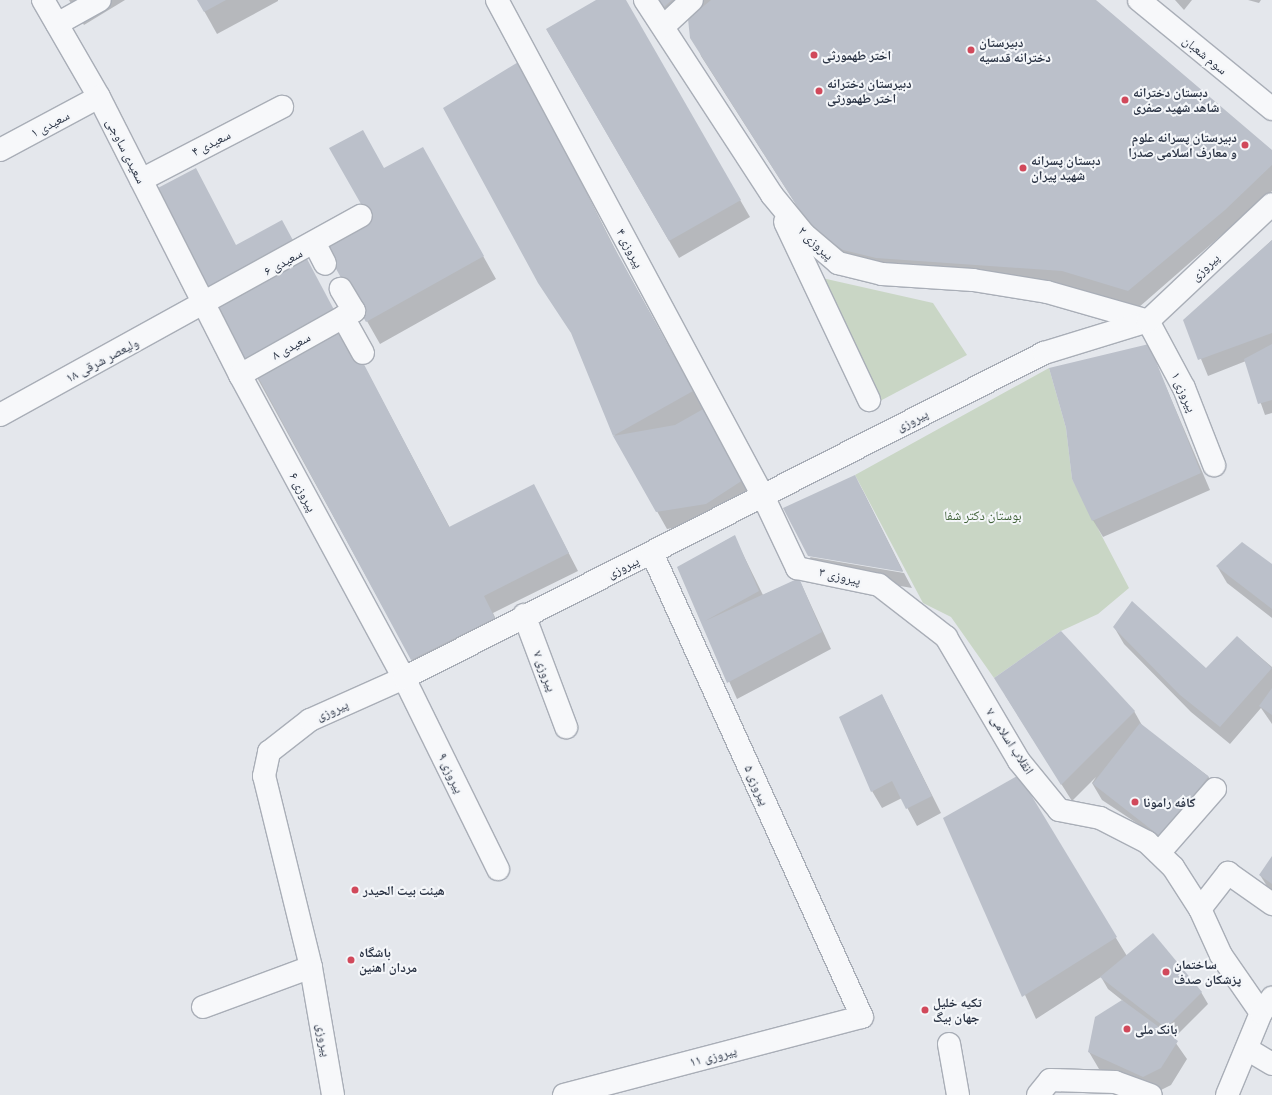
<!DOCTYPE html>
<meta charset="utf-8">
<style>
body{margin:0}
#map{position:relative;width:1272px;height:1095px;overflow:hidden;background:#e4e7ec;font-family:Ubuntu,"Noto Naskh Arabic",sans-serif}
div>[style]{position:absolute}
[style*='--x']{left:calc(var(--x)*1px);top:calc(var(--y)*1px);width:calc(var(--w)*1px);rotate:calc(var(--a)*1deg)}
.green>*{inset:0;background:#c9d6c5}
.shadow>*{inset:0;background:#0003}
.building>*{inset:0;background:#bbc0ca;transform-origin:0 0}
.roads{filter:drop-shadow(1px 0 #a9aeb7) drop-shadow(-1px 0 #a9aeb7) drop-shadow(0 1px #a9aeb7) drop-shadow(0 -1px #a9aeb7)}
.minor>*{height:22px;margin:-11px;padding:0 11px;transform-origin:11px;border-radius:11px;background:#f7f8fa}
.tertiary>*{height:22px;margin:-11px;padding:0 11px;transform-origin:11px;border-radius:11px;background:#f7f8fa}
.dots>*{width:11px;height:11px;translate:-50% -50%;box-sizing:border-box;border:2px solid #f4f6f9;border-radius:50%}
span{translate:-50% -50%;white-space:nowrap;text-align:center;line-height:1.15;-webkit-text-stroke:4px #f4f6f9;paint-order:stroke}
.poi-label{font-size:13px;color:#2b3445;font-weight:700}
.left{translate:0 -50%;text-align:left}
.right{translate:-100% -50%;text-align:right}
.street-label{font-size:13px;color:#2b3445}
.park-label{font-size:13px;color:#3f6138}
</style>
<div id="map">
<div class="green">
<i style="clip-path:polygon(822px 278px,933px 303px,967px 355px,880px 401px)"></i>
<i style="clip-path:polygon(1049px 368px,1066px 428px,1072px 479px,1129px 588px,1098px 614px,1061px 631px,994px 678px,951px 617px,923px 603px,855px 475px)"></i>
</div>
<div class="shadow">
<i style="clip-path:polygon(69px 0,125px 0,84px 25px)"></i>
<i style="clip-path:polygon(198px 0,278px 0,278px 1px,217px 34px)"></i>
<i style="clip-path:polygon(598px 0,624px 0,750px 217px,679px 258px,547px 30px)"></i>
<i style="clip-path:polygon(656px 0,1095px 0,1272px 151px,1272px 191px,1138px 308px,1073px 288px,886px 275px,822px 245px,701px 56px,689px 19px,678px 28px)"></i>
<i style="clip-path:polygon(1175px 0,1192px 0,1184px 10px)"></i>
<i style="clip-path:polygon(1248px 0,1261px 0,1259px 3px)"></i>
<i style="clip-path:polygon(529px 79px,618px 255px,752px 497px,716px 521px,667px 529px,614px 435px)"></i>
<i style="clip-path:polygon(384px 169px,435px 170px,496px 279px,380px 344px,323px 244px,370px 218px)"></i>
<i style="clip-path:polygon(1272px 240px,1272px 413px,1265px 415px,1246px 361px,1208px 376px,1185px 320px)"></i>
<i style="clip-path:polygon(255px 281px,258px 287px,354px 347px,450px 528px,534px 486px,578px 571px,493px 613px,504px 636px,421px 676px,209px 290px)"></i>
<i style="clip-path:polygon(1148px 345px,1210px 490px,1103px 537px,1093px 520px)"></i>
<i style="clip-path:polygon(854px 476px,864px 493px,903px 571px,809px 555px)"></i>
<i style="clip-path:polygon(734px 536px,763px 595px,799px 579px,831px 649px,737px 699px,678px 568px)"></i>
<i style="clip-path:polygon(810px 557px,904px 573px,912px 588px,819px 572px)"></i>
<i style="clip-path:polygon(1272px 565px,1272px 618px,1227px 583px,1217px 566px)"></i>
<i style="clip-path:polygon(1114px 627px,1206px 669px,1237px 637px,1272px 667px,1272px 724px,1261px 708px,1230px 744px,1191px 712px,1124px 644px)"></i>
<i style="clip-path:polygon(882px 695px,941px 813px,917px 826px,902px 798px,882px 808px,872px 791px)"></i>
<i style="clip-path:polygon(1005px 695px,1134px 711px,1143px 727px,1208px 776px,1218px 793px,1174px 848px,1102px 800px,1092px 783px,1096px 777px,1072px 801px)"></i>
<i style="clip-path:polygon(944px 818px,1116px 938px,1127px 956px,1201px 992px,1208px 1004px,1173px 1039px,1187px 1059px,1171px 1085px,1153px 1094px,1099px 1069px,1089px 1052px,1096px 1018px,1123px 1001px,1108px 989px,1101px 977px,1036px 1019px)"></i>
<i style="clip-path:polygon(1272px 858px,1272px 894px,1260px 875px)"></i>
</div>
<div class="building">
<i style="clip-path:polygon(197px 0,226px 0,204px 12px)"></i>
<i style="clip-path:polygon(596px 0,626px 0,741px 200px,669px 241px,546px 29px)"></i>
<i style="clip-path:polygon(659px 0,672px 0,664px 7px)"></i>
<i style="clip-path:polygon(711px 0,1096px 0,1272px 150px,1272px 165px,1225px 210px,1128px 291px,1062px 271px,876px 258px,843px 250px,811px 228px,690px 38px,688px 19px)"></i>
<i style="clip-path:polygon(520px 61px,610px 240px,693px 391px,613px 436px,675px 425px,705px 408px,743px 480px,706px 504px,656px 512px,613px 436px,571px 333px,538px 283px,443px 108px)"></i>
<i style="clip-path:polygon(363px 130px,384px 168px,423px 147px,484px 256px,366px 322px,322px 244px,369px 218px,329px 148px)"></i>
<i style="clip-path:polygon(196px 168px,236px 245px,282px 220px,295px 244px,208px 290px,156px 189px)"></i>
<i style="clip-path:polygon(1272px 240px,1272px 333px,1198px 360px,1183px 320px)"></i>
<i style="left:307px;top:259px;width:59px;height:102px;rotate:62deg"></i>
<i style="clip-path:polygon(345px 328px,449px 527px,534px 484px,569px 553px,484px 596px,495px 618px,411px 660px,258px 377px)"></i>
<i style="clip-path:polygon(1149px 344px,1201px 473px,1092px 521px,1072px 479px,1066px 428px,1049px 368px)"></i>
<i style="clip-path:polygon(1272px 344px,1272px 400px,1258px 404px,1244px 359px)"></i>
<i style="clip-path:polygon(855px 475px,903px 572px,808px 556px,783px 508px)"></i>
<i style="clip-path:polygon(735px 535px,759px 591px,705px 621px,799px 578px,822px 632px,727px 683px,677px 567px)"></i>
<i style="clip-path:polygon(1242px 542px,1272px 564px,1272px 609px,1216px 566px)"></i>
<i style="clip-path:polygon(1132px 601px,1206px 668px,1237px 636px,1272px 668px,1220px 727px,1180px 695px,1113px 627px)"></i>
<i style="clip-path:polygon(1061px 631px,1135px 711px,1061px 785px,994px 678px)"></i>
<i style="clip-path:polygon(1272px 688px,1272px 715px,1259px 706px)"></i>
<i style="clip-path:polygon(882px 694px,932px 796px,906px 809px,892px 781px,871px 792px,839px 717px)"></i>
<i style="left:1140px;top:723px;width:87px;height:77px;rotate:38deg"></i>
<i style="clip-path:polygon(1019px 775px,1117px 937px,1022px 997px,943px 818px)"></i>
<i style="clip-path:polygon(1272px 856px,1272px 884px,1259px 875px)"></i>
<i style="clip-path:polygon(1153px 933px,1202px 992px,1166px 1028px,1100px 977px)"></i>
<i style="clip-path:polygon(1122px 1000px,1178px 1041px,1161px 1068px,1143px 1077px,1088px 1052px,1095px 1017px)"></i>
</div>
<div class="roads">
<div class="minor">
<i style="--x:43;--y:0;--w:112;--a:60"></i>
<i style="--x:99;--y:97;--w:312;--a:63.1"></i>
<i style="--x:240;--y:375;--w:345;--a:61.6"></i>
<i style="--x:404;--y:678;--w:213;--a:63.8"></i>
<i style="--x:497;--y:0;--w:563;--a:61.8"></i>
<i style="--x:763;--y:496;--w:80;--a:64.7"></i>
<i style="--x:797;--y:568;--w:84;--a:11.7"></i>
<i style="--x:879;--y:585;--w:85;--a:37.8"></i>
<i style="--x:946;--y:637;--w:144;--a:59.5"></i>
<i style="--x:1019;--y:761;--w:63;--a:50.8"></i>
<i style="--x:1059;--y:810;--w:42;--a:11"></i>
<i style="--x:1100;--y:818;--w:53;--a:27.1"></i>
<i style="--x:1147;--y:842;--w:36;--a:44"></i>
<i style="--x:1173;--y:867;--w:50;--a:57.3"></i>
<i style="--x:1200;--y:909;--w:51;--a:65.5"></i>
<i style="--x:1221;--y:955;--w:70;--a:55.4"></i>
<i style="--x:645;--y:0;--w:233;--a:56.9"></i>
<i style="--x:772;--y:195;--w:50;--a:50.6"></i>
<i style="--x:804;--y:234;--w:45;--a:40.5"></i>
<i style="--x:838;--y:263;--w:45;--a:14"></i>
<i style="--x:882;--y:274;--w:91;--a:3.8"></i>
<i style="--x:973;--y:280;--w:75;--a:9.2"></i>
<i style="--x:1047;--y:292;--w:105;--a:16"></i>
<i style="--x:1148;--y:321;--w:76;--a:61.8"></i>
<i style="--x:1184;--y:388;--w:83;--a:68.7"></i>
<i style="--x:1139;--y:0;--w:172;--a:39.3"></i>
<i style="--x:57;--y:24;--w:49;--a:-29.2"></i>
<i style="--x:664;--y:26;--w:38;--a:-43"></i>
<i style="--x:0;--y:150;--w:112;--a:-28.2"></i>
<i style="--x:141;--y:180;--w:159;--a:-27.4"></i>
<i style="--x:785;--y:222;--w:197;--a:64.7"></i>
<i style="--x:315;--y:244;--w:22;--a:63"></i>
<i style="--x:343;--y:317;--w:41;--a:60.9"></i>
<i style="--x:240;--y:375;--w:131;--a:-29.3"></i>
<i style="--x:354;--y:311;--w:26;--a:-121"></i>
<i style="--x:0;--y:415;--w:412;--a:-28.9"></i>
<i style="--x:524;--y:615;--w:120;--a:69.4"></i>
<i style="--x:1159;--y:853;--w:85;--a:-48.8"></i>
<i style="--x:1200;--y:909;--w:46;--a:-52.1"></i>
<i style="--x:1228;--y:873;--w:54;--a:35.2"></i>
<i style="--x:203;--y:1007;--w:115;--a:-20.3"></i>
<i style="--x:949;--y:1044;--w:52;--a:80"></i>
<i style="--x:1247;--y:1049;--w:29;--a:31"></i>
<i style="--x:333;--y:1095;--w:130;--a:-99.8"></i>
<i style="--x:311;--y:967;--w:197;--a:-103.8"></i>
<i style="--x:264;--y:776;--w:25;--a:-78"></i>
<i style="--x:269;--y:752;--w:52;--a:-38"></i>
<i style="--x:310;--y:720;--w:103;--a:-24.1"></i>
<i style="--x:404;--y:678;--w:718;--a:-26.92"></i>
<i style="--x:1044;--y:353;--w:109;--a:-17.1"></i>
<i style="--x:1148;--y:321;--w:170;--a:-43.3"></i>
<i style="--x:564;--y:1095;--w:308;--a:-14.7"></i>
<i style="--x:862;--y:1017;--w:509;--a:-114.35"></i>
<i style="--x:1038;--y:1095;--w:19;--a:-51"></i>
<i style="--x:1050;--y:1080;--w:65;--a:1.8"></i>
<i style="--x:1115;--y:1082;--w:38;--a:20"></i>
</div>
<div class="tertiary">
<i style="--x:1227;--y:1095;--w:89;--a:-67.5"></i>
<i style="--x:1261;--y:1013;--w:19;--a:-54"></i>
</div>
</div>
<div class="dots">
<i style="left:971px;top:50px;background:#d1495b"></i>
<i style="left:814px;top:55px;background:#d1495b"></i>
<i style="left:819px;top:91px;background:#d1495b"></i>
<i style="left:1125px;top:100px;background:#d1495b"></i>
<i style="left:1245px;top:145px;background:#d1495b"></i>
<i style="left:1023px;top:168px;background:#d1495b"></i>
<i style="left:1135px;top:802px;background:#d1495b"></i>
<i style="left:355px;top:890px;background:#d1495b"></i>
<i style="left:351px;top:960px;background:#d1495b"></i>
<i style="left:1166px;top:972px;background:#d1495b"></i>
<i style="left:925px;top:1010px;background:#d1495b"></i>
<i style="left:1127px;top:1029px;background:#d1495b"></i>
</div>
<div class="poi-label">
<span class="left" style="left:979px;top:50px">دبیرستان<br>دخترانه قدسیه</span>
<span class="left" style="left:822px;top:55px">اختر طهمورثی</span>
<span class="left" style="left:827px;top:91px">دبیرستان دخترانه<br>اختر طهمورثی</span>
<span class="left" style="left:1133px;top:100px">دبستان دخترانه<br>شاهد شهید صفری</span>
<span class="right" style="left:1237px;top:145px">دبیرستان پسرانه علوم<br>و معارف اسلامی صدرا</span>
<span class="left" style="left:1031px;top:168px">دبستان پسرانه<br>شهید پیران</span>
<span class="left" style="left:1143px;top:802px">کافه رامونا</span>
<span class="left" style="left:363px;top:890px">هیئت بیت الحیدر</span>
<span class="left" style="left:359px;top:960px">باشگاه<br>مردان اهنین</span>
<span class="left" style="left:1174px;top:972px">ساختمان<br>پزشکان صدف</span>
<span class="left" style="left:933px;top:1010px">تکیه خلیل<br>جهان بیگ</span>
<span class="left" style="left:1135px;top:1029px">بانک ملی</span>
</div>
<div class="street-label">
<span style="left:1205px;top:55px;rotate:39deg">سوم شعبان</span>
<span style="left:50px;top:124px;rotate:-28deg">سعیدی ۱</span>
<span style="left:211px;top:143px;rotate:-27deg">سعیدی ۴</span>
<span style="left:126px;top:151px;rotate:63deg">سعیدی ساوجی</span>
<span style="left:816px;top:243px;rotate:43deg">پیروزی ۲</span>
<span style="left:630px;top:248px;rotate:62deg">پیروزی ۴</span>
<span style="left:283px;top:262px;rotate:-29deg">سعیدی ۶</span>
<span style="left:1205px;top:267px;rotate:-43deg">پیروزی</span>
<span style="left:291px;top:346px;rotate:-29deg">سعیدی ۸</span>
<span style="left:102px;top:360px;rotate:-28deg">ولیعصر شرقی ۱۸</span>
<span style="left:1184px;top:392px;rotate:66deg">پیروزی ۱</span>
<span style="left:912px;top:420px;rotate:-27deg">پیروزی</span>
<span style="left:303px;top:492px;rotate:62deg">پیروزی ۶</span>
<span style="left:623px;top:567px;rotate:-26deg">پیروزی</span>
<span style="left:840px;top:576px;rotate:13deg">پیروزی ۳</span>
<span style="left:545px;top:671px;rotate:69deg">پیروزی ۷</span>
<span style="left:332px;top:710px;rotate:-24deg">پیروزی</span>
<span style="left:1010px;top:741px;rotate:57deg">انقلاب اسلامی ۷</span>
<span style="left:451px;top:773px;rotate:64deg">پیروزی ۹</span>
<span style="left:757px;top:785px;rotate:66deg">پیروزی ۵</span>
<span style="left:324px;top:1040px;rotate:80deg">پیروزی</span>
<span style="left:713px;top:1056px;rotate:-15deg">پیروزی ۱۱</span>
</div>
<div class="park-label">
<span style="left:983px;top:515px">بوستان دکتر شفا</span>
</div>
</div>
